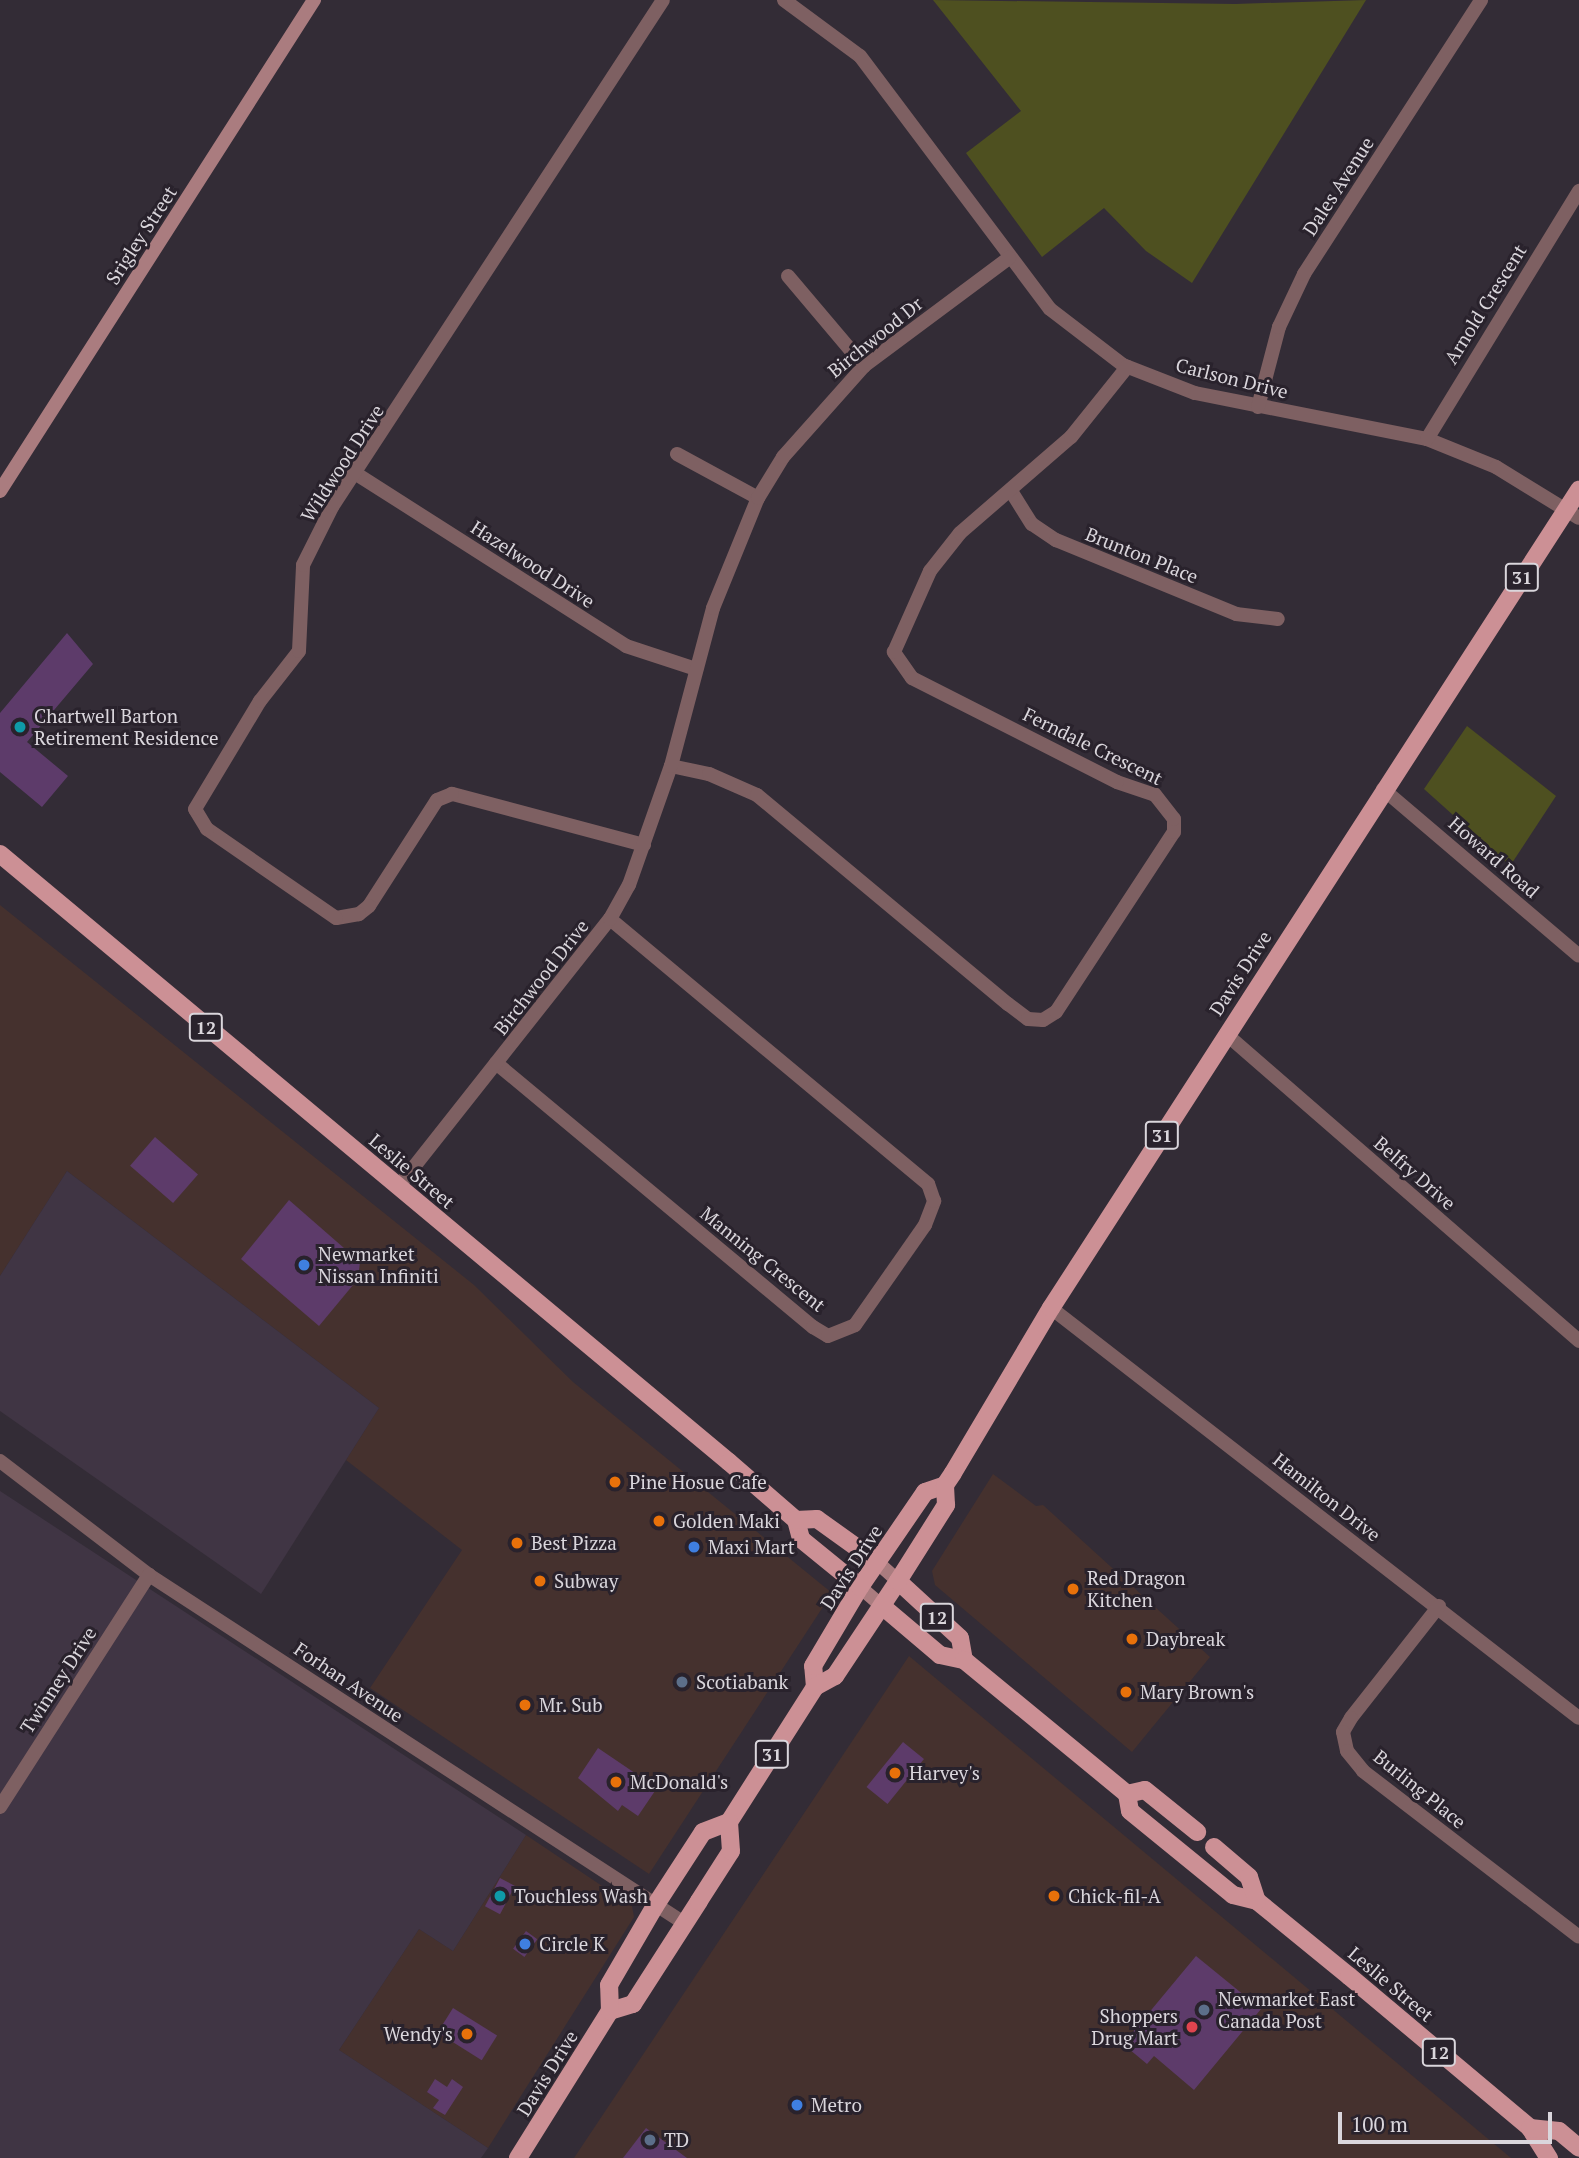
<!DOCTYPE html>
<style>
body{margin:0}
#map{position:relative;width:1579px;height:2158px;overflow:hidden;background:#332c36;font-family:"PT Serif",serif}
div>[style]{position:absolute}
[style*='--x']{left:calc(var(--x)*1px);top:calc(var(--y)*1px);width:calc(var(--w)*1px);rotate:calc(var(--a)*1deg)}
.commercial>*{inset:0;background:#45312e}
.built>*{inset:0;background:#403544}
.green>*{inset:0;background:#4e5020}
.building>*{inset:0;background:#5d3b6a;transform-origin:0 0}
.street>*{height:14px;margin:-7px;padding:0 7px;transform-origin:7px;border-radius:7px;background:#7e6062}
.secondary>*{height:14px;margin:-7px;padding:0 7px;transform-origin:7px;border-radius:7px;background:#aa7c7f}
.primary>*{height:18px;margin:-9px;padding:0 9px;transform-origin:9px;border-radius:9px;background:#cc9095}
.dots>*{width:19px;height:19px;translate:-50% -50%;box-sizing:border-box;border:4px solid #29222c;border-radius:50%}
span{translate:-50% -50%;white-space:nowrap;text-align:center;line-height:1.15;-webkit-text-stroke:6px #29222c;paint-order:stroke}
.shield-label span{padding:2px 5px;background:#29222c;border:2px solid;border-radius:5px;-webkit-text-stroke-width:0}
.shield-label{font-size:18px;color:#dad6dc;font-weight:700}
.street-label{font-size:19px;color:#dad6dc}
.poi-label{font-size:19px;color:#dad6dc}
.left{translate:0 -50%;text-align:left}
.right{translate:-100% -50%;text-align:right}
.scale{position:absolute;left:1338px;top:2112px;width:214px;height:32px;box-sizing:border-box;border:4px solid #dad6dc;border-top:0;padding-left:9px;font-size:21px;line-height:24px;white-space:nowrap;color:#dad6dc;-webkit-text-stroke:5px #29222c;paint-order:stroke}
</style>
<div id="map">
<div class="commercial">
<i style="clip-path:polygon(0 905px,474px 1285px,573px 1382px,832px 1593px,649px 1874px,370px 1688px,462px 1550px,346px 1460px,379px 1408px,67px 1171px,0 1276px)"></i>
<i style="clip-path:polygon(993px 1474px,1036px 1506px,1043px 1505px,1210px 1657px,1132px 1752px,935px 1585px,932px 1571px)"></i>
<i style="clip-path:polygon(909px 1656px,1511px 2158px,574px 2158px)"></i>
<i style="clip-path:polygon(526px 1835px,632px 1906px,634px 1917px,488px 2148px,339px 2050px,419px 1929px,453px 1951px)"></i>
</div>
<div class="built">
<i style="clip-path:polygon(67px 1171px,379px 1408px,261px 1594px,0 1411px,0 1276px)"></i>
<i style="clip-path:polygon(0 1491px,526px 1835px,453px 1951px,419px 1929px,339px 2050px,488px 2148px,481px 2158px,0 2158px)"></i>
</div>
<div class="green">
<i style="clip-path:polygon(933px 0,1235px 4px,1366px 0,1192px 283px,1146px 251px,1104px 208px,1042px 257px,966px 153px,1021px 111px)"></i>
<i style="clip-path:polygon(1467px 726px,1556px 796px,1510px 866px,1424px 789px)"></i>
</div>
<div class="building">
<i style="clip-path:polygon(67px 633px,93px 664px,27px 742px,68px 776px,42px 807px,0 772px,0 713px)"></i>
<i style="left:155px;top:1137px;width:57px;height:38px;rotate:41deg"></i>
<i style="clip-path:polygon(289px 1200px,360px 1262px,358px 1279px,319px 1326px,241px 1259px)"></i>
<i style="left:903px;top:1742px;width:27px;height:58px;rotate:39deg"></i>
<i style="clip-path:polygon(598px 1748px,657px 1788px,638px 1816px,622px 1805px,618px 1811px,578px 1778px)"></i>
<i style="left:500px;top:1878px;width:17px;height:32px;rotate:28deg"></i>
<i style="left:526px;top:1931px;width:14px;height:22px;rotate:36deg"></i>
<i style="clip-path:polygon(1196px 1956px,1261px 2009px,1194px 2090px,1154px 2056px,1147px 2064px,1123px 2044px)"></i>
<i style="left:453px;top:2008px;width:52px;height:29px;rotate:32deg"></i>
<i style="clip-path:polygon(435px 2079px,447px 2087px,452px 2079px,463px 2087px,445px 2115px,433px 2108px,439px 2100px,427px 2092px)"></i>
<i style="clip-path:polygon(646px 2128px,687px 2158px,623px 2158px)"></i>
</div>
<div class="street">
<i style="--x:784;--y:0;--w:94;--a:36.4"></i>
<i style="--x:860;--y:56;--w:316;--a:53.1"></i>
<i style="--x:1050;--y:309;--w:92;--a:37.5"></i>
<i style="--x:1123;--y:365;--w:77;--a:21.3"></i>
<i style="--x:1195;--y:393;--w:237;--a:11.2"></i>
<i style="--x:1427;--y:439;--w:74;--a:22.1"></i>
<i style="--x:1496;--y:467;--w:97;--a:31.6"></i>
<i style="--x:788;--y:276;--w:118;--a:49.8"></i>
<i style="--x:1258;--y:407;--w:83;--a:-75.3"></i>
<i style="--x:1279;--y:327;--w:59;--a:-64.7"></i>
<i style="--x:1304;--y:274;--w:326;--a:-57.1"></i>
<i style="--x:1427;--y:439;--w:291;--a:-58.5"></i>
<i style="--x:677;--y:454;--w:92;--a:28.5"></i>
<i style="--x:358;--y:475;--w:318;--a:32.5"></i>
<i style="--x:626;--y:646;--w:74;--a:18.2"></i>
<i style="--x:1011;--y:491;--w:39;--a:58"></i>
<i style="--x:1032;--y:524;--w:29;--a:34"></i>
<i style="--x:1056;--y:540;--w:195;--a:22.3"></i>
<i style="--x:1236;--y:614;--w:42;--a:6.8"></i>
<i style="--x:671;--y:766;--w:39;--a:12"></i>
<i style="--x:709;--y:774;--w:52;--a:23.6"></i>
<i style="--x:757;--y:795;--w:327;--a:39.8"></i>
<i style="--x:1008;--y:1004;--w:25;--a:37"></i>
<i style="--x:1028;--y:1019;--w:15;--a:4"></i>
<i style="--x:1043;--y:1020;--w:15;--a:-32"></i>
<i style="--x:1056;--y:1012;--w:215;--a:-56.8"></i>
<i style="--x:1174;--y:832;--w:13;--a:-90"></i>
<i style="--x:1174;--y:819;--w:31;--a:-128"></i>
<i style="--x:1155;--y:795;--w:40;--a:-161.1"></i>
<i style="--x:1117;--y:782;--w:230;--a:-153.1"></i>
<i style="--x:912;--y:678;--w:32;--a:-125"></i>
<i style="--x:894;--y:652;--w:89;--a:-66"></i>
<i style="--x:930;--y:571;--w:48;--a:-51.7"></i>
<i style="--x:960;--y:533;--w:147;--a:-40.9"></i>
<i style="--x:1071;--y:437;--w:90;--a:-51.3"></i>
<i style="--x:1383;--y:789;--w:257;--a:40.4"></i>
<i style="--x:644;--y:845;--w:199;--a:-165.1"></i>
<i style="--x:452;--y:794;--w:16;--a:158"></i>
<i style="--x:437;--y:800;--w:126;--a:122.7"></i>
<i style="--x:369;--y:906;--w:13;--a:141"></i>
<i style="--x:359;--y:914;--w:23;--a:170"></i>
<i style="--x:336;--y:918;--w:157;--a:-145.4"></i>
<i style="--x:207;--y:829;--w:23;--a:-121"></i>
<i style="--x:195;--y:809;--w:126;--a:-59"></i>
<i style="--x:260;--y:701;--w:63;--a:-52"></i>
<i style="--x:299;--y:651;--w:86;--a:-87.3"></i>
<i style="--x:303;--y:565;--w:65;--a:-63.4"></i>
<i style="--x:332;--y:507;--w:605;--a:-56.86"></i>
<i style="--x:1226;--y:1034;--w:468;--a:41"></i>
<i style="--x:496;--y:1063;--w:413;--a:39.8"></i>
<i style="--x:813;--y:1327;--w:17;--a:31"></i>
<i style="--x:828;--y:1336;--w:29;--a:-22"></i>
<i style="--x:855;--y:1325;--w:122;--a:-55"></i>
<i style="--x:925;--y:1225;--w:26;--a:-69"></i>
<i style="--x:934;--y:1201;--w:18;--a:-109"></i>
<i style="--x:928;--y:1184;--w:414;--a:-140.2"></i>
<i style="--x:398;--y:1187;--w:342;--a:-51.7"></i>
<i style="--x:610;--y:919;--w:39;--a:-61"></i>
<i style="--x:629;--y:885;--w:126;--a:-70.6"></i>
<i style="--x:671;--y:766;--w:163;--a:-75.1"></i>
<i style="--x:713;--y:608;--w:119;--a:-67.8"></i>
<i style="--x:758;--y:498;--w:48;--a:-58.6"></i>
<i style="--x:783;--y:457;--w:122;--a:-48.3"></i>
<i style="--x:864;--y:366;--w:181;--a:-36.7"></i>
<i style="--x:1051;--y:1308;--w:668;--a:37.83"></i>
<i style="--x:0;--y:1461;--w:188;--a:37.4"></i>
<i style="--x:149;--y:1575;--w:638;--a:33.04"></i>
<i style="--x:1439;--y:1606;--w:142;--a:128.2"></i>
<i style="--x:1351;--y:1718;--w:16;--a:120"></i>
<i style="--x:1343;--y:1732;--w:19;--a:78"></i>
<i style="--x:1347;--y:1751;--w:26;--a:51"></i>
<i style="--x:1363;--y:1771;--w:272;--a:37.5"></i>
<i style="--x:0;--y:1807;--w:276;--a:-57.3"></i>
</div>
<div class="secondary">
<i style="--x:0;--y:491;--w:583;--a:-57.4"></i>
<i style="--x:877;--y:1562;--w:28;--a:42"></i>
<i style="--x:860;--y:1587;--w:29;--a:41"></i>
</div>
<div class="primary">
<i style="--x:0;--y:854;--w:949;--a:39.83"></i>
<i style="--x:729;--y:1462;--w:89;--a:40.9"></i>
<i style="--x:796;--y:1520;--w:20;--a:75"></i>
<i style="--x:801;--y:1539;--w:76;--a:39.1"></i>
<i style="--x:796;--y:1520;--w:21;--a:-3"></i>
<i style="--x:817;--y:1519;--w:74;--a:35.6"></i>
<i style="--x:898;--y:1581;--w:84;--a:42.6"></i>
<i style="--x:960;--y:1638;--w:22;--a:80"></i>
<i style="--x:882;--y:1606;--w:76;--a:40.2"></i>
<i style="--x:940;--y:1655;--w:25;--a:12"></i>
<i style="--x:964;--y:1660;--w:211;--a:39.4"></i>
<i style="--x:1127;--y:1794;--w:17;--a:80"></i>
<i style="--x:1130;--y:1811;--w:133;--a:39.2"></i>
<i style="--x:1233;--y:1895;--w:25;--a:14"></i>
<i style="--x:1257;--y:1901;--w:119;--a:39.2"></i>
<i style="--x:1349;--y:1976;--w:236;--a:40"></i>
<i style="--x:1530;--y:2128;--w:36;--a:58"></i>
<i style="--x:815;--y:1687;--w:21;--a:-95"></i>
<i style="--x:813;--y:1666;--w:92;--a:-59.3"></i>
<i style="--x:860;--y:1587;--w:115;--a:-55.6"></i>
<i style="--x:925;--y:1492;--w:21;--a:-19"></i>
<i style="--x:945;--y:1485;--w:14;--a:-56"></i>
<i style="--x:953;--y:1473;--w:192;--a:-59.3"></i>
<i style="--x:1051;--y:1308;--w:974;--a:-57.16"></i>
<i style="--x:1127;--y:1794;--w:18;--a:-13"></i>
<i style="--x:1145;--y:1790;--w:67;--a:38.9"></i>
<i style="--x:1214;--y:1847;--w:46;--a:40.6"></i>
<i style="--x:1249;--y:1877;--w:25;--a:72"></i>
<i style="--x:610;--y:2011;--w:24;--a:-17"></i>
<i style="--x:633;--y:2004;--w:122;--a:-57.3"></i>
<i style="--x:699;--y:1901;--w:59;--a:-57.4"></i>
<i style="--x:731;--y:1851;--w:29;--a:-94"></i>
<i style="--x:729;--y:1822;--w:160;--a:-57.5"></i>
<i style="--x:815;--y:1687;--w:23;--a:-29"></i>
<i style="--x:835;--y:1676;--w:114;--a:-56.4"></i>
<i style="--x:898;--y:1581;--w:90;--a:-57.7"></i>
<i style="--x:946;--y:1505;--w:20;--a:-93"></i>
<i style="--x:1530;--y:2128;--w:29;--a:6"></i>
<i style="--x:1559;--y:2131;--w:26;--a:40"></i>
<i style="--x:518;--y:2158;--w:173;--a:-58"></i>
<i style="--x:610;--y:2011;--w:26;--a:-92"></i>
<i style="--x:609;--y:1985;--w:91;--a:-59.8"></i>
<i style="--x:655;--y:1906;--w:88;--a:-57"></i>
<i style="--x:703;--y:1832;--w:28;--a:-21"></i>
</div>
<div class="dots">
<i style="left:20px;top:727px;background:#0f9aa8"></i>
<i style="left:304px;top:1265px;background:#3f7fe0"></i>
<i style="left:615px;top:1482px;background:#e8710a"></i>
<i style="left:659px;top:1521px;background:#e8710a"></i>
<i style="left:517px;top:1543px;background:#e8710a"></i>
<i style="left:694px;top:1547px;background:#3f7fe0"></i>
<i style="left:540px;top:1581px;background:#e8710a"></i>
<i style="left:1073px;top:1589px;background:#e8710a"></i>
<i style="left:1132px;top:1639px;background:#e8710a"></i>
<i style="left:682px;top:1682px;background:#5c6f8a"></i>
<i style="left:1126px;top:1692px;background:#e8710a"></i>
<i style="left:525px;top:1705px;background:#e8710a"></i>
<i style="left:895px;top:1773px;background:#e8710a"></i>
<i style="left:616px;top:1782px;background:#e8710a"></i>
<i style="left:500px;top:1896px;background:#0f9aa8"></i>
<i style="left:1054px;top:1896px;background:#e8710a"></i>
<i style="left:525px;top:1944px;background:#3f7fe0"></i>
<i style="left:1204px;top:2010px;background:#5c6f8a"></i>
<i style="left:1192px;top:2027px;background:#e0444e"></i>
<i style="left:467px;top:2034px;background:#e8710a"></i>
<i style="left:797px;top:2105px;background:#3f7fe0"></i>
<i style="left:650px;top:2140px;background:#5c6f8a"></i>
</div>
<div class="shield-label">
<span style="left:1522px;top:577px">31</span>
<span style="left:206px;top:1027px">12</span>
<span style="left:1162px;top:1135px">31</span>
<span style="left:937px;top:1617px">12</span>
<span style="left:772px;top:1754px">31</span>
<span style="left:1439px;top:2052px">12</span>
</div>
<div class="street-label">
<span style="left:1338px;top:186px;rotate:-57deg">Dales Avenue</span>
<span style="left:141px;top:235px;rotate:-57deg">Srigley Street</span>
<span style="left:1485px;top:304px;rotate:-58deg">Arnold Crescent</span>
<span style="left:875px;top:337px;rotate:-39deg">Birchwood Dr</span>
<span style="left:1232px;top:378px;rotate:14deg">Carlson Drive</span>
<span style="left:342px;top:463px;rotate:-57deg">Wildwood Drive</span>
<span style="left:1142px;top:555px;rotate:22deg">Brunton Place</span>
<span style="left:533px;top:564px;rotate:33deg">Hazelwood Drive</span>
<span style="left:1093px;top:746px;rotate:26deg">Ferndale Crescent</span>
<span style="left:1494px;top:857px;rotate:41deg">Howard Road</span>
<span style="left:1240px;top:973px;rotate:-57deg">Davis Drive</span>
<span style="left:541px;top:977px;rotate:-52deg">Birchwood Drive</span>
<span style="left:412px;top:1171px;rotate:40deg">Leslie Street</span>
<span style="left:1415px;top:1173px;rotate:41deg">Belfry Drive</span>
<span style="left:763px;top:1259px;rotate:39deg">Manning Crescent</span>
<span style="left:1327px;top:1497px;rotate:38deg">Hamilton Drive</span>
<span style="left:851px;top:1567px;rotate:-57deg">Davis Drive</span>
<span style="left:58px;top:1680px;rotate:-57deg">Twinney Drive</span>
<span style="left:349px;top:1682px;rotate:34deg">Forhan Avenue</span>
<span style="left:1420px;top:1789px;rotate:39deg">Burling Place</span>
<span style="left:1391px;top:1984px;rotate:40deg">Leslie Street</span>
<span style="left:547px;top:2073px;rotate:-58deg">Davis Drive</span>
</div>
<div class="poi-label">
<span class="left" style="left:34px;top:727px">Chartwell Barton<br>Retirement Residence</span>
<span class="left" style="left:318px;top:1265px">Newmarket<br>Nissan Infiniti</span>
<span class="left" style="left:629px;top:1482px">Pine Hosue Cafe</span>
<span class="left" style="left:673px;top:1521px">Golden Maki</span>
<span class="left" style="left:531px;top:1543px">Best Pizza</span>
<span class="left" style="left:708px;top:1547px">Maxi Mart</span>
<span class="left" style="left:1087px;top:1589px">Red Dragon<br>Kitchen</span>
<span class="left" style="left:554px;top:1581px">Subway</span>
<span class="left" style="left:1146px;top:1639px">Daybreak</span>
<span class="left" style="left:696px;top:1682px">Scotiabank</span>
<span class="left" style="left:1140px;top:1692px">Mary Brown's</span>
<span class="left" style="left:539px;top:1705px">Mr. Sub</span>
<span class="left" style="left:909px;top:1773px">Harvey's</span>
<span class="left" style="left:630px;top:1782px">McDonald's</span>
<span class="left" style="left:514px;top:1896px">Touchless Wash</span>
<span class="left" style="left:1068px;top:1896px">Chick-fil-A</span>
<span class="left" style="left:539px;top:1944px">Circle K</span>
<span class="left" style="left:1218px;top:2010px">Newmarket East<br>Canada Post</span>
<span class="right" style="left:1178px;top:2027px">Shoppers<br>Drug Mart</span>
<span class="right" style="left:453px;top:2034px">Wendy's</span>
<span class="left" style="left:811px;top:2105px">Metro</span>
<span class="left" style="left:664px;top:2140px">TD</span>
</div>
<div class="scale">100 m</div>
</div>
